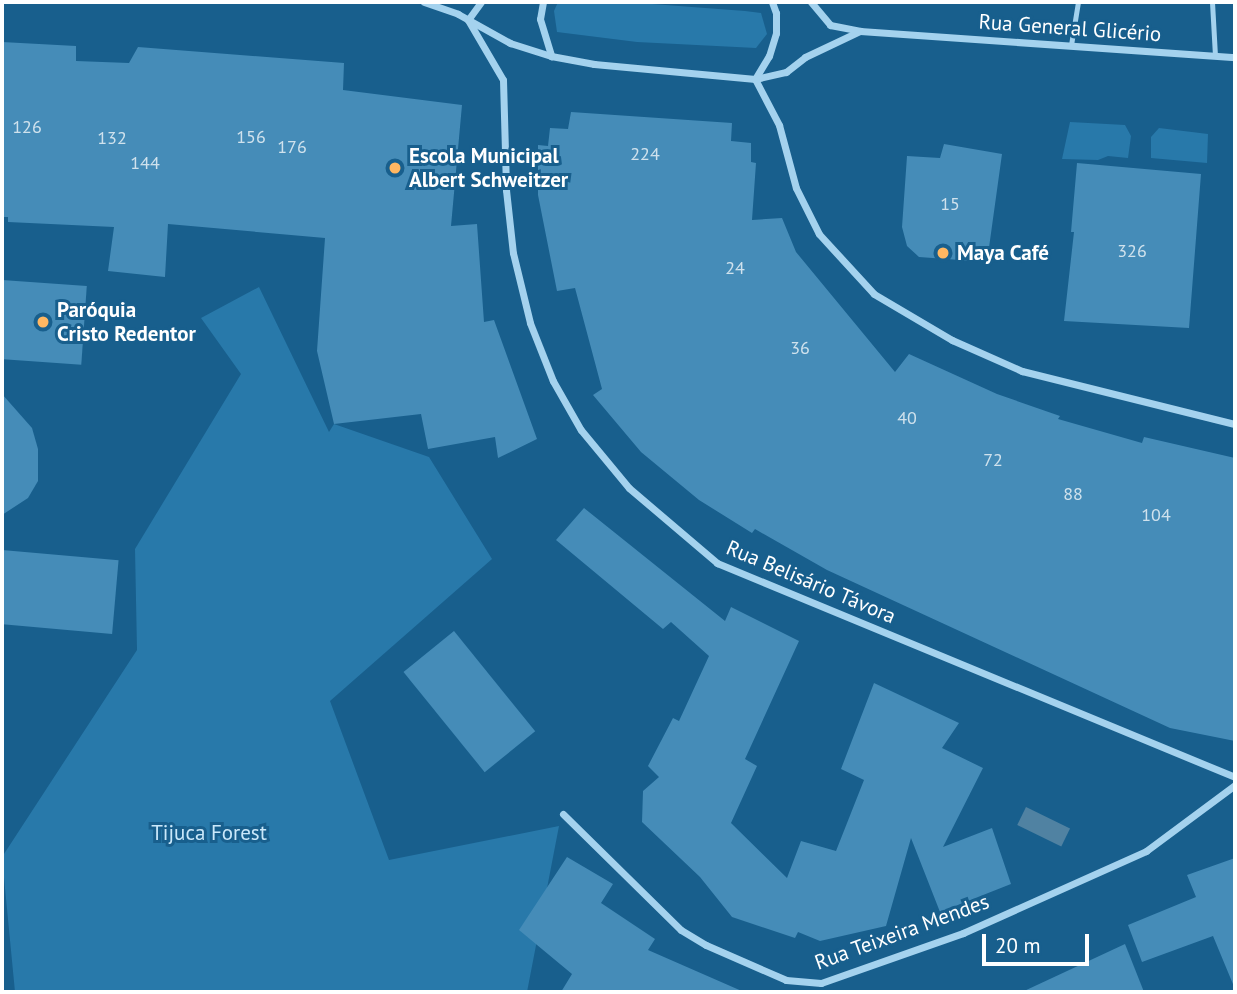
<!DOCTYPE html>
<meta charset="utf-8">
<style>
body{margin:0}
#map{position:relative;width:1237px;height:994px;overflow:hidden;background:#185f8d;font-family:"PT Sans",sans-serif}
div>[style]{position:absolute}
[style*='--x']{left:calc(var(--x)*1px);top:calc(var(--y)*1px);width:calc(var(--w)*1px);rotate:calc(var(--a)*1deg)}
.green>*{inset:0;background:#2879aa}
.water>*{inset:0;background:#5082a2;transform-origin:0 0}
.building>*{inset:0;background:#458cb8;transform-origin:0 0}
.service>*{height:5px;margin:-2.5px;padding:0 2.5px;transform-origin:2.5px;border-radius:2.5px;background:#a4d2ee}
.minor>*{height:7px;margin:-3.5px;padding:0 3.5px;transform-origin:3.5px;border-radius:3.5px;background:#a4d2ee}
.dots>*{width:19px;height:19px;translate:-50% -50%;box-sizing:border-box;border:4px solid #185f8d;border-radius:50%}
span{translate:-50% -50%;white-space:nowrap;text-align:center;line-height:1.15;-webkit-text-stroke:6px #185f8d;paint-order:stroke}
.number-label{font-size:18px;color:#d0e2ed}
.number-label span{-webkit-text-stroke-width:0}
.street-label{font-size:21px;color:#fff}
.poi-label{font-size:21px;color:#fff;font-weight:700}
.left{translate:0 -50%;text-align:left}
.park-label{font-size:21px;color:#cae8fa}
.frame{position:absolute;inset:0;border:4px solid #fff;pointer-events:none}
.scale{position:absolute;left:982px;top:934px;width:107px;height:32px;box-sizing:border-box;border:4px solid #fff;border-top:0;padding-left:9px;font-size:21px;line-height:24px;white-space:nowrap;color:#fff;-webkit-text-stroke:5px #185f8d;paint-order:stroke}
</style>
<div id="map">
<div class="green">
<i style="clip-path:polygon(558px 2px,626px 2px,745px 11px,761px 13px,767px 34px,756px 48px,637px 42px,557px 32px,554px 11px)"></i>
<i style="clip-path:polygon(1070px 122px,1125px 125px,1131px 136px,1128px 158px,1108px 156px,1098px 160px,1062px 159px)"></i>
<i style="clip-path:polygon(1159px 128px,1208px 134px,1207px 163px,1151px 158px,1151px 137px)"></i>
<i style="clip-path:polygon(259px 287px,329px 432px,334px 424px,429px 457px,492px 559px,330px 701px,389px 860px,559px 826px,527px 992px,15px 992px,2px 857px,137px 650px,135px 549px,241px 374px,201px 318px)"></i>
</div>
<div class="water">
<i style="left:1026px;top:807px;width:49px;height:20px;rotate:26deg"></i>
</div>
<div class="building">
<i style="clip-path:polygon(2px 42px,76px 46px,76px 61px,129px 63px,138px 47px,344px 63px,343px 90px,462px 105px,451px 226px,477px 224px,484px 322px,494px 320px,537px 439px,498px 458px,495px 437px,428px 449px,421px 414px,334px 424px,317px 351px,325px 238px,168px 224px,165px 277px,108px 271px,114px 227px,8px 222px,8px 217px,2px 217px)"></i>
<i style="clip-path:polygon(571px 112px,732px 123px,731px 141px,751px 143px,751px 162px,756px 163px,752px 220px,782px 218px,796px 252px,895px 372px,909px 354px,997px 394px,1060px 416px,1058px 419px,1142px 443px,1144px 437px,1235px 458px,1235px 741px,1170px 728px,827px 570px,755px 529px,752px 533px,699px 500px,641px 452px,593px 395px,602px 389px,575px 288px,557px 291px,538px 195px,538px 145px,548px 146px,550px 128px,568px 129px)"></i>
<i style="clip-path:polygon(944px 144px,1002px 154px,987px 262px,919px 257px,907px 246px,902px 227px,907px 156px,940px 158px)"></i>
<i style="clip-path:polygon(1077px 163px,1201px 174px,1189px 328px,1064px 321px,1074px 232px,1071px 232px)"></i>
<i style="left:2px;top:280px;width:85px;height:79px;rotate:4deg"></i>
<i style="clip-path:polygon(2px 394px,32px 428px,38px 449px,38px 481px,28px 498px,2px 515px)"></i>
<i style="clip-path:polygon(584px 508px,725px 621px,731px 607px,799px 641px,745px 759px,757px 766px,731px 823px,787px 878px,801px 841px,836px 851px,864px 780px,841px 769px,874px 683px,959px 723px,942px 748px,983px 768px,943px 847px,992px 828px,1011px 884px,940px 912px,911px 838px,886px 926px,820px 941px,798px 932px,795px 938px,732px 917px,700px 877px,642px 822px,643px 791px,659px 777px,648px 766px,673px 718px,679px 721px,709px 656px,671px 622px,663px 629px,556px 540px)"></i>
<i style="left:2px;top:550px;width:117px;height:74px;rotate:5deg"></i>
<i style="left:454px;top:631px;width:129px;height:65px;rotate:51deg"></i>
<i style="clip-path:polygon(567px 857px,613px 884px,601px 903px,655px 939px,648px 950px,744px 992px,561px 992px,572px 974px,519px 930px)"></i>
<i style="clip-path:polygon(1235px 858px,1235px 989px,1213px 936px,1142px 962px,1128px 925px,1196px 897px,1187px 875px)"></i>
<i style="clip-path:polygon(1125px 944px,1144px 992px,1022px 992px)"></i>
</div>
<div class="service">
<i style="--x:1212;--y:2;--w:54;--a:86.8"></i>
<i style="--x:1071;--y:45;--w:44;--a:-80.8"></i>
</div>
<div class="minor">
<i style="--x:424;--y:2;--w:36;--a:19"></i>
<i style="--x:458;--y:14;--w:60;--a:29.1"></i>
<i style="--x:510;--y:43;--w:43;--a:17.6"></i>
<i style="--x:551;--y:56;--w:44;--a:10.5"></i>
<i style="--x:594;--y:64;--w:162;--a:5.3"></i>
<i style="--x:755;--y:79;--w:32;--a:-13"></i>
<i style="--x:786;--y:72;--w:24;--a:-38"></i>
<i style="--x:805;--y:57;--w:61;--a:-25.3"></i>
<i style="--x:481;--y:2;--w:22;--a:126"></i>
<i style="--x:468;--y:20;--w:69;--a:59.7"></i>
<i style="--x:503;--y:80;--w:110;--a:88.4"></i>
<i style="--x:506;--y:190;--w:63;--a:83.7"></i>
<i style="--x:513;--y:253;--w:72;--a:76.3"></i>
<i style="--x:530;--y:323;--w:62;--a:68.4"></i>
<i style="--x:553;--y:381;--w:56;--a:60.3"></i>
<i style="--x:581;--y:430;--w:75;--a:50.4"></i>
<i style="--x:629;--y:488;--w:116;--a:40.4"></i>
<i style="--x:717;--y:563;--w:560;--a:22.45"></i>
<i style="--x:543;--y:2;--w:17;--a:100"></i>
<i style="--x:540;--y:19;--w:39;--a:73"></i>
<i style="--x:811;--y:2;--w:30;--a:50"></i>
<i style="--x:830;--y:25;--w:31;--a:11"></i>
<i style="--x:860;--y:31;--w:376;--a:4"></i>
<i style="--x:755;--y:79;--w:52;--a:62.4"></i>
<i style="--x:779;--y:125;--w:65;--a:74.9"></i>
<i style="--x:796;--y:188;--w:51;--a:63.4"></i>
<i style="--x:819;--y:234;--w:81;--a:47.5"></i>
<i style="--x:874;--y:294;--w:91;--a:30.5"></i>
<i style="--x:952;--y:340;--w:77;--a:23.9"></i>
<i style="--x:1022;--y:371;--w:219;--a:14"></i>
<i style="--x:755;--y:79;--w:27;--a:-59"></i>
<i style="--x:769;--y:56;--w:24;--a:-73"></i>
<i style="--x:776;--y:33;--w:20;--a:-90"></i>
<i style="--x:776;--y:13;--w:12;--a:-110"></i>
<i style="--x:563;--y:814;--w:165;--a:44.5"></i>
<i style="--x:681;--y:930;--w:29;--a:31"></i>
<i style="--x:706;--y:945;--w:87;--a:23.6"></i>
<i style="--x:786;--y:980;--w:35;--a:5"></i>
<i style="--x:821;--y:983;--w:151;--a:-19.4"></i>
<i style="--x:963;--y:933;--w:201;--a:-24.1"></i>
<i style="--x:1146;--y:851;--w:111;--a:-36.6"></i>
</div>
<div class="dots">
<i style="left:395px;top:168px;background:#ffb762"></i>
<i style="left:943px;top:253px;background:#ffb762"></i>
<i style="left:43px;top:322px;background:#ffb762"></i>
</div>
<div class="number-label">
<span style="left:27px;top:127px">126</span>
<span style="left:251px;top:137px">156</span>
<span style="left:112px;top:138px">132</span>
<span style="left:292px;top:147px">176</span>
<span style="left:645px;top:154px">224</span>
<span style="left:145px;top:163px">144</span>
<span style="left:950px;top:204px">15</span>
<span style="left:1132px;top:251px">326</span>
<span style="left:735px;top:268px">24</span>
<span style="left:800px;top:348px">36</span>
<span style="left:907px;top:418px">40</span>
<span style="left:993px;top:460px">72</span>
<span style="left:1073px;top:494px">88</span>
<span style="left:1156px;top:515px">104</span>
</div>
<div class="street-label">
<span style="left:1070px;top:28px;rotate:4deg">Rua General Glicério</span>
<span style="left:811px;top:582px;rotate:23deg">Rua Belisário Távora</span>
<span style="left:902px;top:932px;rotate:-20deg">Rua Teixeira Mendes</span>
</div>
<div class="poi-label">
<span class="left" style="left:409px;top:168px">Escola Municipal<br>Albert Schweitzer</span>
<span class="left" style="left:957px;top:253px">Maya Café</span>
<span class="left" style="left:57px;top:322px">Paróquia<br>Cristo Redentor</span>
</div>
<div class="park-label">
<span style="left:209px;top:833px">Tijuca Forest</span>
</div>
<div class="frame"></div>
<div class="scale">20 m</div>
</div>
